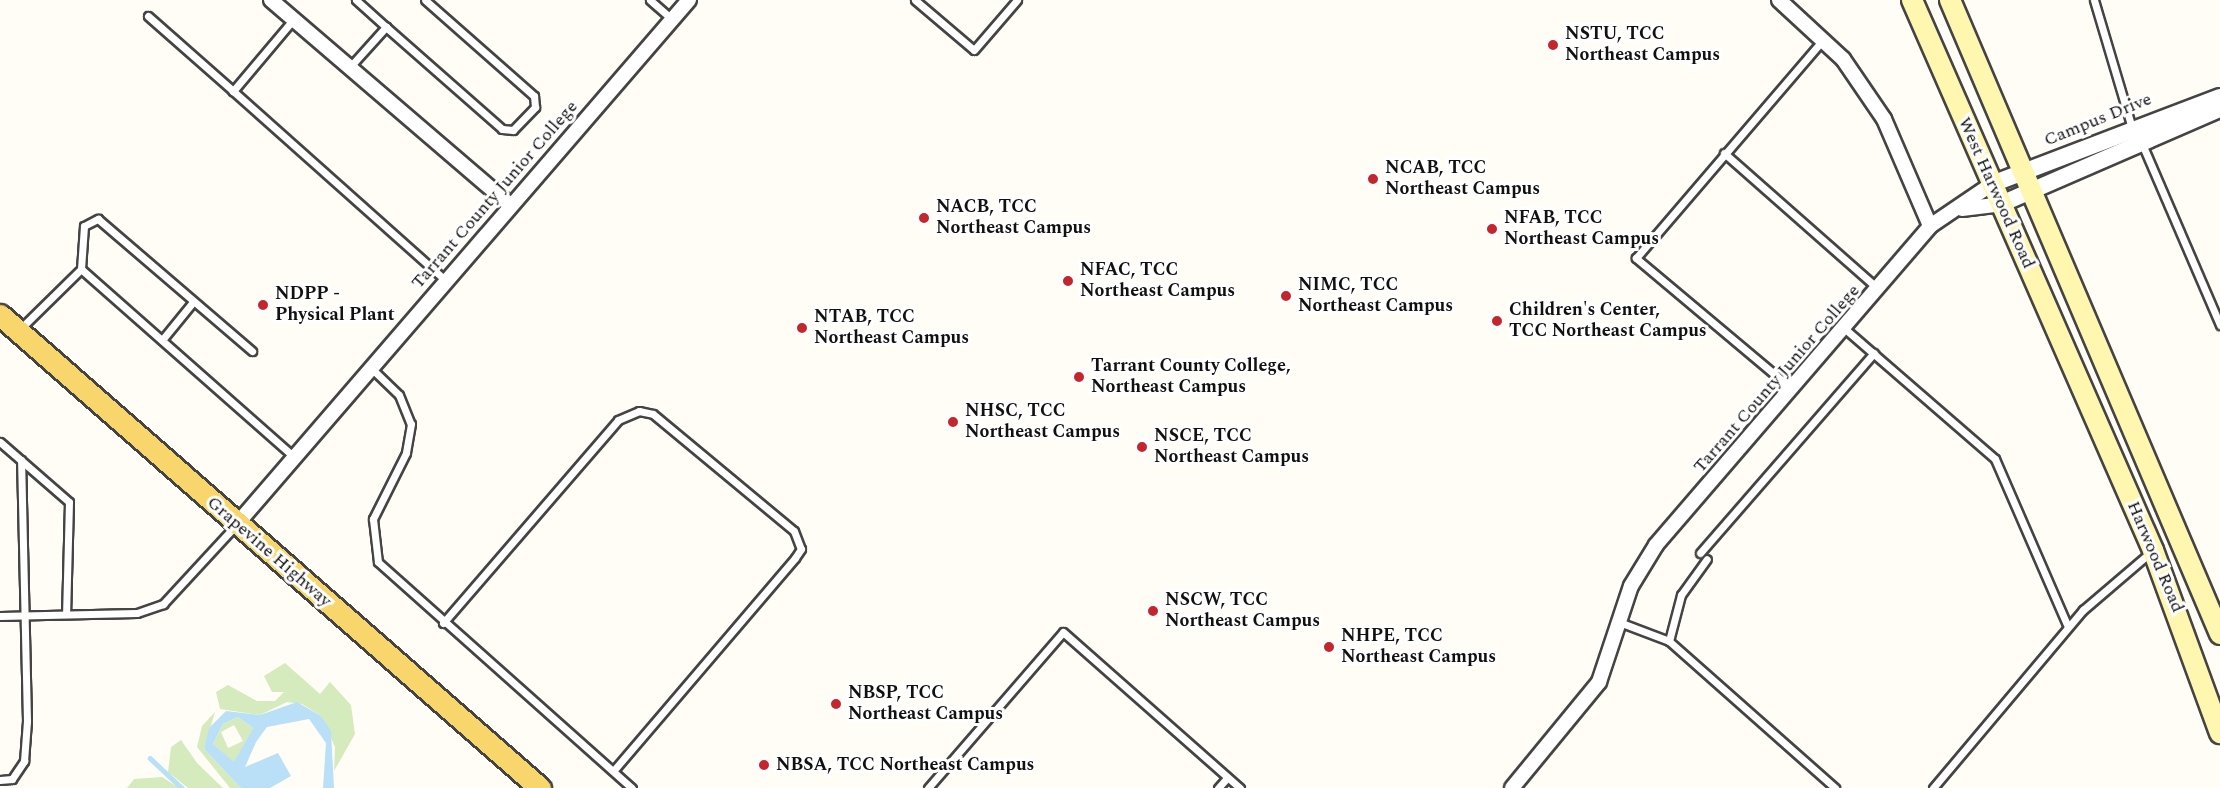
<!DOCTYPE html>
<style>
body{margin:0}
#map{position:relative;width:2220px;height:788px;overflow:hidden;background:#fffdf5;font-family:Spectral,serif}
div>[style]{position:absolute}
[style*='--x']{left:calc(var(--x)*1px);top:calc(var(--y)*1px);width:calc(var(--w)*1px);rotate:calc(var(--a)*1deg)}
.green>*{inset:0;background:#d5ebbd}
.water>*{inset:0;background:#b9e0f7}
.stream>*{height:4.5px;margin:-2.25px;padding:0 2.25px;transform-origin:2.25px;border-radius:2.25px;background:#b9e0f7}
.roads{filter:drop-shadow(2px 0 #444) drop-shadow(-2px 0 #444) drop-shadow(0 2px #444) drop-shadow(0 -2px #444)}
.service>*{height:7px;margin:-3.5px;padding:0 3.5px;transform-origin:3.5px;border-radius:3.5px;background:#fff}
.minor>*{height:14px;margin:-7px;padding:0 7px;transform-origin:7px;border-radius:7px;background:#fff}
.tertiary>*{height:16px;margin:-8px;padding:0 8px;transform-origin:8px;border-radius:8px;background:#fff}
.secondary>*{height:20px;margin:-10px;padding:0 10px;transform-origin:10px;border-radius:10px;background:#fff6b0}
.primary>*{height:21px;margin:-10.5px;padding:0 10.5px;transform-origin:10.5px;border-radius:10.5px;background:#f9d66b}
.dots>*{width:16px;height:16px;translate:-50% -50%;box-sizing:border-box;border:3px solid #fff;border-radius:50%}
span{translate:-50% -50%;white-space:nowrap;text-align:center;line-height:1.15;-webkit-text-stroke:6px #fff;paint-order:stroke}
.poi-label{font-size:18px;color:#111;font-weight:700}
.left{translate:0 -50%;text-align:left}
.street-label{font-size:18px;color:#111}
</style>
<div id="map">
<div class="green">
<i style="clip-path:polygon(285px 663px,320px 694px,330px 682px,351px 705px,355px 734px,334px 771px,335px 747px,321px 716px,302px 704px,287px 702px,260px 715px,220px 709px,216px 692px,228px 685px,257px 701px,275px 701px,284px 692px,272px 692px,264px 676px)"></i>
<i style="clip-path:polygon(215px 712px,204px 749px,241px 788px,230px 788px,197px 747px,202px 726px)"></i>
<i style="clip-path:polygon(evenodd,238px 717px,253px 728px,234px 763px,213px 744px,223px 724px,238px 717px,234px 725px,243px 741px,228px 748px,221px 732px,234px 725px)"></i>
<i style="clip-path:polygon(181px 740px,197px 763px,223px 788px,188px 788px,168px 772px,171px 747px)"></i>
<i style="clip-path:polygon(162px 777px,179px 788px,127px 788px,134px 779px)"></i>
</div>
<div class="water">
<i style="clip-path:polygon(evenodd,297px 702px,321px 716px,331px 731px,334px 788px,323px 788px,326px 743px,309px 719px,267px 727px,256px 742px,245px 767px,278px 753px,291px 776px,270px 788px,241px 788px,204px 749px,209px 728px,226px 711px,260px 715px,297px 702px,238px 717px,253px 728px,234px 762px,213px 744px,223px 724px,238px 717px)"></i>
</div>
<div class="stream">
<i style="--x:150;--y:758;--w:44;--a:43.2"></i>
</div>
<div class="roads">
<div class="service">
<i style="--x:356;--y:0;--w:40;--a:42"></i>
<i style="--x:650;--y:0;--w:29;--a:41"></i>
<i style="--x:915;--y:0;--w:77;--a:40.3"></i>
<i style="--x:974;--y:50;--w:66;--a:-49.3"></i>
<i style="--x:2094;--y:0;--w:134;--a:73.5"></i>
<i style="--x:148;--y:16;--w:113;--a:41.4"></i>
<i style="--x:292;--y:21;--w:92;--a:130.1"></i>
<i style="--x:233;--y:91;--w:284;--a:41.7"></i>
<i style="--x:348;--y:69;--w:57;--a:-47.9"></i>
<i style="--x:386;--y:27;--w:154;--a:41.3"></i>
<i style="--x:502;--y:129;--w:11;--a:5"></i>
<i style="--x:513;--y:130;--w:32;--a:-46"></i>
<i style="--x:535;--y:107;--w:11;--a:-95"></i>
<i style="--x:534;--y:96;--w:145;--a:-138.6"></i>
<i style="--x:2143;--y:146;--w:195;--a:66.7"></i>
<i style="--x:1724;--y:153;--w:204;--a:41.4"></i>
<i style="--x:81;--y:269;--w:43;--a:-86"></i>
<i style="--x:84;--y:226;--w:16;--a:-27"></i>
<i style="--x:98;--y:219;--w:203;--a:40.6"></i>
<i style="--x:20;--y:329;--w:86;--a:-44.5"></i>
<i style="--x:81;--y:269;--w:284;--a:41.4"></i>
<i style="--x:1845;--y:329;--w:198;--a:40.9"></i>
<i style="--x:1995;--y:459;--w:183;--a:66.5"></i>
<i style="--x:162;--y:340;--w:49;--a:-50.8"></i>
<i style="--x:370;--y:367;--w:40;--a:44"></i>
<i style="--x:399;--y:395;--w:31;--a:68"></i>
<i style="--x:411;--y:424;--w:29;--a:100"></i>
<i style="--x:406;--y:453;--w:74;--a:116.6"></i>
<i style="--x:373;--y:519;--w:43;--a:83.4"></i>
<i style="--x:378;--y:562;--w:340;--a:41.7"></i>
<i style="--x:1792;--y:389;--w:204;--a:-140"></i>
<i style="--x:1636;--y:258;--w:289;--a:-49.4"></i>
<i style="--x:0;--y:442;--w:91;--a:41"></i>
<i style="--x:69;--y:502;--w:111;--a:91.5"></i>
<i style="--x:1700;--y:553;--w:265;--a:-49"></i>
<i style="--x:0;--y:616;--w:137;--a:-1.3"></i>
<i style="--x:137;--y:613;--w:28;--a:-19"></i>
<i style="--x:163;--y:604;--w:106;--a:-47.3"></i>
<i style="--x:1619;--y:622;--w:53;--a:20.8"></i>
<i style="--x:1669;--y:641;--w:222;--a:41.5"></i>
<i style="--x:443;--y:623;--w:268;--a:-49.2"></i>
<i style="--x:618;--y:420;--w:23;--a:-23"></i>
<i style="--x:639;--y:411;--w:14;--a:12"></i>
<i style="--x:653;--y:414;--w:183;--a:39.7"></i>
<i style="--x:794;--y:531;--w:19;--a:69"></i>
<i style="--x:801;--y:549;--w:11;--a:124"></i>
<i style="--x:795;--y:558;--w:280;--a:130.5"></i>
<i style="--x:1669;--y:641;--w:48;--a:-75.4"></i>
<i style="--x:1681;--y:595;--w:44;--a:-54.2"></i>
<i style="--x:0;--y:780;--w:12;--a:-5"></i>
<i style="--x:12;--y:779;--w:22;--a:-56"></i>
<i style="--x:24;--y:761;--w:40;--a:-85.7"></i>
<i style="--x:27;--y:721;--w:261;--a:-91.3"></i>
<i style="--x:928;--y:788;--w:206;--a:-49.1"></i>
<i style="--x:1063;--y:632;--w:236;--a:41.4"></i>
<i style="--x:1218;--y:788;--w:13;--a:-48"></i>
<i style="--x:1933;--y:788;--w:233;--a:-49.9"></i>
<i style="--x:2083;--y:610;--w:89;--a:-40.5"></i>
</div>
<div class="minor">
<i style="--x:271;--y:0;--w:315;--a:40.6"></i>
<i style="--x:1779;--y:0;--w:87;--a:42.7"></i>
<i style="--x:1843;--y:59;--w:73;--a:55.7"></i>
<i style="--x:1884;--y:119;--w:116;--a:66.7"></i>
<i style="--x:1962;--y:209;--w:39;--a:-7"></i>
<i style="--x:237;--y:524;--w:692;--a:-49.22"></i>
<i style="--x:1512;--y:788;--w:137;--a:-50.6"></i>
<i style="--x:1599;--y:682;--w:101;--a:-71.6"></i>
<i style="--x:1631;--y:586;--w:48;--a:-58.6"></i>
<i style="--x:1656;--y:545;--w:421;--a:-49.3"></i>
<i style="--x:1930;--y:226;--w:75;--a:-34.1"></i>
</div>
<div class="tertiary">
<i style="--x:1992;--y:184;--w:244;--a:-20.9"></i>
<i style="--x:2001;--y:204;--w:239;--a:-23.5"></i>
</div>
<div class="secondary">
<i style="--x:1912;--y:0;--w:600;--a:66.34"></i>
<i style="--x:2153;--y:550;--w:195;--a:69.9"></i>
<i style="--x:1950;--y:0;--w:689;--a:66.93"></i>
</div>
<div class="primary">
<i style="--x:0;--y:315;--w:718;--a:41.22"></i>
</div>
</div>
<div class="dots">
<i style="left:1553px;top:45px;background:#c4262e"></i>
<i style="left:1373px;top:179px;background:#c4262e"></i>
<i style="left:924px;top:218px;background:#c4262e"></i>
<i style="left:1492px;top:229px;background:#c4262e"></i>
<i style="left:1068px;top:281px;background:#c4262e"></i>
<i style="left:1286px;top:296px;background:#c4262e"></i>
<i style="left:263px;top:305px;background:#c4262e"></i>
<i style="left:1497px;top:321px;background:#c4262e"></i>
<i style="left:802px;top:328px;background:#c4262e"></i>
<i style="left:1079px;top:377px;background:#c4262e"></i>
<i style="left:953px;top:422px;background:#c4262e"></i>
<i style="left:1142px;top:447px;background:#c4262e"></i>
<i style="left:1153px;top:611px;background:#c4262e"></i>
<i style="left:1329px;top:647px;background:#c4262e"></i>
<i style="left:836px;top:704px;background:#c4262e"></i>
<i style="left:764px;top:765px;background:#c4262e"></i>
</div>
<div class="poi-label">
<span class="left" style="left:1565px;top:45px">NSTU, TCC<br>Northeast Campus</span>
<span class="left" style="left:1385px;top:179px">NCAB, TCC<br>Northeast Campus</span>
<span class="left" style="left:936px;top:218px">NACB, TCC<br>Northeast Campus</span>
<span class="left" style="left:1504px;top:229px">NFAB, TCC<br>Northeast Campus</span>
<span class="left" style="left:1080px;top:281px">NFAC, TCC<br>Northeast Campus</span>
<span class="left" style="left:1298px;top:296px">NIMC, TCC<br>Northeast Campus</span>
<span class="left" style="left:275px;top:305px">NDPP -<br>Physical Plant</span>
<span class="left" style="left:1509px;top:321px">Children's Center,<br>TCC Northeast Campus</span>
<span class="left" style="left:814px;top:328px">NTAB, TCC<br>Northeast Campus</span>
<span class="left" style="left:1091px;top:377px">Tarrant County College,<br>Northeast Campus</span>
<span class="left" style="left:965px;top:422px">NHSC, TCC<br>Northeast Campus</span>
<span class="left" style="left:1154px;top:447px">NSCE, TCC<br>Northeast Campus</span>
<span class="left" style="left:1165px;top:611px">NSCW, TCC<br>Northeast Campus</span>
<span class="left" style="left:1341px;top:647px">NHPE, TCC<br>Northeast Campus</span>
<span class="left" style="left:848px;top:704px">NBSP, TCC<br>Northeast Campus</span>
<span class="left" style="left:776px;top:765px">NBSA, TCC Northeast Campus</span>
</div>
<div class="street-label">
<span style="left:2098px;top:120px;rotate:-22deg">Campus Drive</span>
<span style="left:1996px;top:193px;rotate:66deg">West Harwood Road</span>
<span style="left:495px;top:195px;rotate:-49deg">Tarrant County Junior College</span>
<span style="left:1777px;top:379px;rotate:-49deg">Tarrant County Junior College</span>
<span style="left:269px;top:552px;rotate:41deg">Grapevine Highway</span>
<span style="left:2155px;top:557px;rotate:67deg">Harwood Road</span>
</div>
</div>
